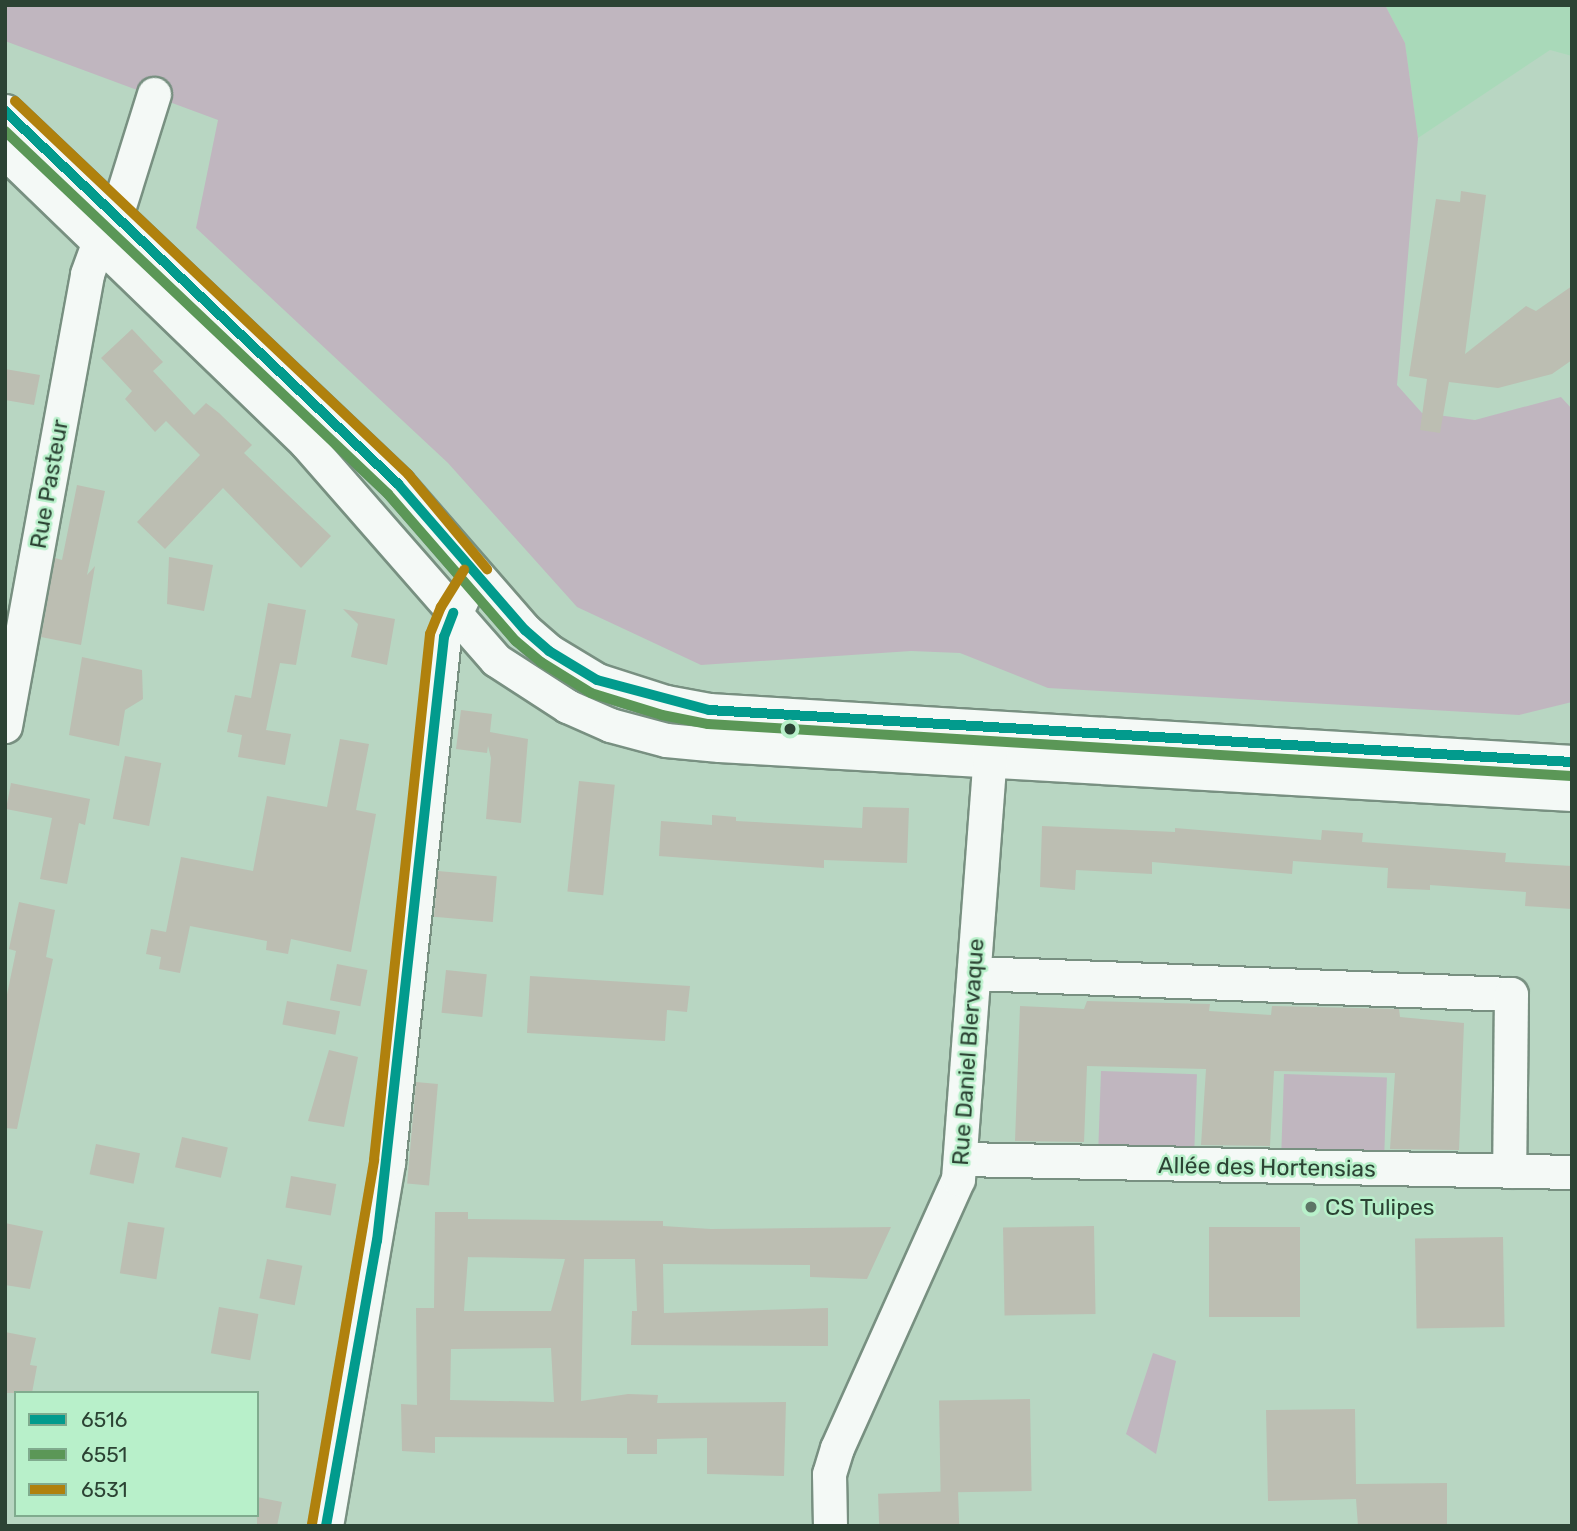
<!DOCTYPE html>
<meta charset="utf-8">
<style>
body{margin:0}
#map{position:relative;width:1577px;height:1531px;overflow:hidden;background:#b8d6c2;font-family:Rubik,sans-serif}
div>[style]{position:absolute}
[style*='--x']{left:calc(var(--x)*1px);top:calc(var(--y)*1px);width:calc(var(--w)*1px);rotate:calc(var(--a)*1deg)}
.built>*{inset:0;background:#a9d9b9}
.green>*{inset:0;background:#c0b6bf;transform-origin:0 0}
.building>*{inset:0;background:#bcbeb2;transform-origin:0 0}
.roads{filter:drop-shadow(2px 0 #789081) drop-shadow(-2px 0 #789081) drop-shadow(0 2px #789081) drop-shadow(0 -2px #789081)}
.minor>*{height:33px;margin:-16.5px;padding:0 16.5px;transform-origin:16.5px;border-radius:16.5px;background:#f4f9f6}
.bus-1>*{height:10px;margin:-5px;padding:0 5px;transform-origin:5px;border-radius:5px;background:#029b8d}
.bus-2>*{height:10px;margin:-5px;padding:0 5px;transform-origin:5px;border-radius:5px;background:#5b9757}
.bus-3>*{height:10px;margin:-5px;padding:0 5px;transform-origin:5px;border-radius:5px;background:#b0810d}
.dots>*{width:19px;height:19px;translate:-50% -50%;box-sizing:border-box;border:4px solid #b8f0ca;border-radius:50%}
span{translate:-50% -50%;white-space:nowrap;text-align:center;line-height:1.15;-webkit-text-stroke:5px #b8f0ca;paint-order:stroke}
.street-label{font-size:23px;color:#2c4334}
.poi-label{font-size:23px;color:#2c4334}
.left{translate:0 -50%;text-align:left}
.frame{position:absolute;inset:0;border:7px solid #2c4334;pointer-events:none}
.legend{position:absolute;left:14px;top:1391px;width:245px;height:126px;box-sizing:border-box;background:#b8f0ca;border:2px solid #80ab8e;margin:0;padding:9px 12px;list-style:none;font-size:21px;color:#2c4334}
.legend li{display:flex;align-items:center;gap:14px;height:35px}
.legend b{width:35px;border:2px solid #80ab8e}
</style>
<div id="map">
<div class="built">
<i style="clip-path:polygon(1385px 5px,1572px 5px,1572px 56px,1550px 50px,1418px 138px,1405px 43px)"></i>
</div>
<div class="green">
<i style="clip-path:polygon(5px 5px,1385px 5px,1405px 43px,1418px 138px,1397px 385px,1422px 413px,1475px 420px,1561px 397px,1572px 409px,1572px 702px,1519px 715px,1048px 688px,960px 653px,911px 651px,701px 665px,577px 607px,448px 463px,196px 228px,218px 120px,5px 41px)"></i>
<i style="left:1101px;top:1071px;width:96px;height:74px;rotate:2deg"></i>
<i style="left:1284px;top:1074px;width:103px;height:80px;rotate:2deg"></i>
<i style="clip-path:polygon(1153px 1353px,1176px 1361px,1156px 1454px,1126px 1434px)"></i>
</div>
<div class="building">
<i style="clip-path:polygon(1461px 191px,1486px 195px,1465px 354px,1526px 306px,1536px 311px,1572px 286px,1572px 360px,1552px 374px,1498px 388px,1449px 382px,1440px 433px,1420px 430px,1427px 379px,1409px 376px,1436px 199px,1460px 202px)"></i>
<i style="clip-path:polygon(132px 329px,163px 362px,153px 371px,194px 415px,206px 403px,219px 413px,252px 445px,244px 453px,331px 536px,301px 568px,223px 488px,165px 549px,137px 522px,200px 455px,166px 421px,155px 432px,125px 399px,132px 391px,101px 358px)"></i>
<i style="clip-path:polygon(5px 369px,40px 375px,34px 405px,5px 400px)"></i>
<i style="clip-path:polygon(77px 485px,105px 491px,87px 575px,95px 566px,81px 645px,41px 637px,55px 558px,62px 560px)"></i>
<i style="clip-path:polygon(169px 557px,213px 565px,204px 611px,167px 604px)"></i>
<i style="clip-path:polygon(268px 603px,306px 610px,296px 665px,280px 663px,266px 730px,291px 734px,285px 765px,238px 757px,242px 735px,227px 732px,235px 695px,251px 698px)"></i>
<i style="clip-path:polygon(343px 609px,395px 619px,387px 665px,351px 657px,358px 624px)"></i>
<i style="clip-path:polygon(82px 657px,142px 670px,143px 699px,125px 710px,119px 746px,69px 735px)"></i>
<i style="clip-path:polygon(461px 710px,492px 714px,490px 732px,528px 739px,521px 823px,486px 819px,491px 758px,488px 746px,487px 753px,456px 749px)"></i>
<i style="clip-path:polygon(340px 739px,369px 744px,356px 810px,376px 814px,351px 952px,291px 939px,288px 954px,266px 950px,267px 941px,190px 926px,180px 973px,159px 969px,161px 957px,146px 954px,151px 929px,166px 932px,181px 857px,253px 871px,267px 796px,327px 807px)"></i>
<i style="left:125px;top:756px;width:37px;height:64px;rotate:11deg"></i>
<i style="left:579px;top:781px;width:36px;height:111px;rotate:6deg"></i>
<i style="clip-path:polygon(11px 783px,90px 799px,85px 825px,79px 823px,67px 884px,40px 879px,52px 818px,6px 809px)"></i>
<i style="clip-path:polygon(863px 807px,909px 808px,907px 863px,824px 860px,824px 868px,659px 856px,661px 821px,712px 825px,712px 815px,736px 817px,736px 821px,862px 828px)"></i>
<i style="clip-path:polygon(1042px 826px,1175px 832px,1175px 828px,1321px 840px,1322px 830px,1363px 833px,1362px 842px,1506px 853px,1505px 862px,1572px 866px,1572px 909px,1525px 906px,1526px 892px,1430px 885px,1430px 890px,1387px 888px,1388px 868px,1293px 861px,1292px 874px,1152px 862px,1152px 874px,1076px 870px,1075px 890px,1040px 887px)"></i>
<i style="left:438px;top:871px;width:59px;height:46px;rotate:5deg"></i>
<i style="clip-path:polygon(19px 902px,55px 910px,46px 957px,53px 959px,17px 1129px,5px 1128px,5px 1004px,16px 951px,9px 949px)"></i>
<i style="left:337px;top:964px;width:31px;height:37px;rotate:11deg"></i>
<i style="left:446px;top:970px;width:41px;height:43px;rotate:6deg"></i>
<i style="clip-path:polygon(530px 976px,690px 986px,687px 1012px,667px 1010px,665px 1041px,527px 1033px)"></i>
<i style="left:287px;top:1001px;width:54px;height:24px;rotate:11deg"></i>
<i style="clip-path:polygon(1087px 1001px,1210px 1004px,1209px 1011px,1271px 1015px,1272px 1006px,1399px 1009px,1400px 1017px,1464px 1023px,1459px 1150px,1390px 1149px,1395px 1073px,1274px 1071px,1270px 1146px,1201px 1145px,1206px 1069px,1087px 1066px,1084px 1142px,1015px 1141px,1020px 1006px,1084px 1009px)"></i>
<i style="clip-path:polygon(329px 1050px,358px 1057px,344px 1127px,308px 1121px)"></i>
<i style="left:416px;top:1082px;width:22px;height:102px;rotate:5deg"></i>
<i style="left:182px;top:1137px;width:47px;height:31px;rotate:13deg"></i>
<i style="left:96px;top:1144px;width:45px;height:31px;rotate:12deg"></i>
<i style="left:291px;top:1176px;width:46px;height:32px;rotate:10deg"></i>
<i style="clip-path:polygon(evenodd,435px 1212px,468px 1212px,468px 1219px,663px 1221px,663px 1226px,711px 1229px,891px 1227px,867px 1279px,810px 1277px,810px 1265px,663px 1264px,664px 1313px,828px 1308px,828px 1346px,631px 1345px,632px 1311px,637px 1311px,635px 1259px,584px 1259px,581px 1401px,628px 1394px,658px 1395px,657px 1403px,786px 1402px,784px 1476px,707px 1474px,707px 1438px,657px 1439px,657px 1454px,627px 1454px,627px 1438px,435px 1437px,435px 1453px,402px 1451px,401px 1404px,417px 1405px,416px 1308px,434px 1308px,435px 1212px,468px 1257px,565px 1259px,551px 1311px,464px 1311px,468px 1257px,435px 1212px,551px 1348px,554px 1402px,450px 1400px,451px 1349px,551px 1348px)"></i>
<i style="left:128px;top:1222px;width:37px;height:52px;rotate:9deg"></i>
<i style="clip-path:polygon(5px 1223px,43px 1231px,30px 1289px,5px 1285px)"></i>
<i style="left:1094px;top:1226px;width:88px;height:91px;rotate:89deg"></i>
<i style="left:1209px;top:1227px;width:91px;height:90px"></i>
<i style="left:1503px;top:1237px;width:90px;height:88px;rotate:89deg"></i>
<i style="left:267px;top:1259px;width:36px;height:40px;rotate:11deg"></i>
<i style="left:219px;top:1307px;width:40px;height:47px;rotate:10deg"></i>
<i style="clip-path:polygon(5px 1332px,36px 1338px,30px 1365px,37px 1366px,32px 1393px,5px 1393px)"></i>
<i style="left:1030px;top:1399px;width:92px;height:91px;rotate:89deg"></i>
<i style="clip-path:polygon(1355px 1409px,1356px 1484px,1447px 1483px,1447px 1526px,1358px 1526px,1356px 1499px,1268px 1501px,1266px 1410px)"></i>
<i style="left:958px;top:1491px;width:35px;height:80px;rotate:88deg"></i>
<i style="clip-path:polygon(257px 1497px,282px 1502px,277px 1526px,257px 1526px)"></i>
</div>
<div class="roads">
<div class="minor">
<i style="--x:5;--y:111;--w:542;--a:43.5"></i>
<i style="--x:398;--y:484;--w:194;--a:49"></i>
<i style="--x:525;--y:630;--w:32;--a:41"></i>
<i style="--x:549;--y:651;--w:56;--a:31.1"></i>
<i style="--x:597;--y:680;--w:72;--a:17.7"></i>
<i style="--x:666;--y:702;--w:44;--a:10.5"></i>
<i style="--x:709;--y:710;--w:865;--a:3.45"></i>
<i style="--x:5;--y:152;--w:419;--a:44"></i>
<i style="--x:306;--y:443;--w:288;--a:48.8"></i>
<i style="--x:496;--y:660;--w:85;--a:32.9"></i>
<i style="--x:567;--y:706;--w:47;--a:23.8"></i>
<i style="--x:610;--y:725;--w:58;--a:15"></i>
<i style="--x:666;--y:740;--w:53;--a:5.4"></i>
<i style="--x:719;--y:745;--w:854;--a:3.29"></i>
<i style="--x:5;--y:726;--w:459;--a:-79.7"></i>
<i style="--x:87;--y:274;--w:32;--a:-70"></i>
<i style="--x:98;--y:244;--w:30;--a:-56"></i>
<i style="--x:115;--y:219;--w:131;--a:-72.7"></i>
<i style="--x:974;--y:973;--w:537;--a:2.24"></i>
<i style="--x:1511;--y:994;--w:177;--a:90.6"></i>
<i style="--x:962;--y:1159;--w:610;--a:1.22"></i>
<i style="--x:326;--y:1526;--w:369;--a:-80.3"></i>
<i style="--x:388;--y:1162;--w:528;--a:-83.91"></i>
<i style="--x:444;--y:637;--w:42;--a:-64.7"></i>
<i style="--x:830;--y:1526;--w:52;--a:-91.1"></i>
<i style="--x:829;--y:1474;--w:27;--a:-73"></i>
<i style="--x:837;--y:1448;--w:295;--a:-65.8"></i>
<i style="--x:958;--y:1179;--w:442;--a:-85.7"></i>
</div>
</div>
<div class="bus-1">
<i style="--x:5;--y:111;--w:542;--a:43.5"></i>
<i style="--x:398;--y:484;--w:194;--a:49"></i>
<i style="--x:525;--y:630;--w:32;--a:41"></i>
<i style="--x:549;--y:651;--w:56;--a:31.1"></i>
<i style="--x:597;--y:680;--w:116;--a:15"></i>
<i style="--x:709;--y:710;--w:865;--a:3.45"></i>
<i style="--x:326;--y:1526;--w:290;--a:-79.9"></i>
<i style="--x:377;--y:1241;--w:608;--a:-83.67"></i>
<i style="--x:444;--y:637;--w:26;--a:-69"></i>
</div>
<div class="bus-2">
<i style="--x:5;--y:131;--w:528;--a:43.46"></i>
<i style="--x:388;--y:494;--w:195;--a:49"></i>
<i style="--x:516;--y:641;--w:33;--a:40"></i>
<i style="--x:541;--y:662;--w:59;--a:31.8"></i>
<i style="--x:591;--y:693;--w:74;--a:17.2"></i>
<i style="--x:662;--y:715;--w:47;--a:11.1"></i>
<i style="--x:708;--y:724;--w:865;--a:3.45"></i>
</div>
<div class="bus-3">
<i style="--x:15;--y:101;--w:542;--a:43.5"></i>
<i style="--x:408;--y:474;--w:124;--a:50.3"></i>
<i style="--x:312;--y:1524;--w:369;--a:-80.3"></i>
<i style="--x:374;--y:1160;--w:529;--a:-83.92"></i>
<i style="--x:430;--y:634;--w:29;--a:-68"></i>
<i style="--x:441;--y:607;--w:44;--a:-58.1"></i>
</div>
<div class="dots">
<i style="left:790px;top:729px;background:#2c4334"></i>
<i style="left:1311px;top:1207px;background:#5d7666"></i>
</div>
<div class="street-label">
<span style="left:49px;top:484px;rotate:-80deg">Rue Pasteur</span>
<span style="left:968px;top:1052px;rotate:-86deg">Rue Daniel Blervaque</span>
<span style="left:1267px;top:1167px;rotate:1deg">Allée des Hortensias</span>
</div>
<div class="poi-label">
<span class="left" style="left:1325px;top:1207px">CS Tulipes</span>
</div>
<div class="frame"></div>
<ul class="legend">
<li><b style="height:9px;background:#029b8d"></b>6516</li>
<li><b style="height:9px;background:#5b9757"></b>6551</li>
<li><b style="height:9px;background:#b0810d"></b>6531</li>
</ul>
</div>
